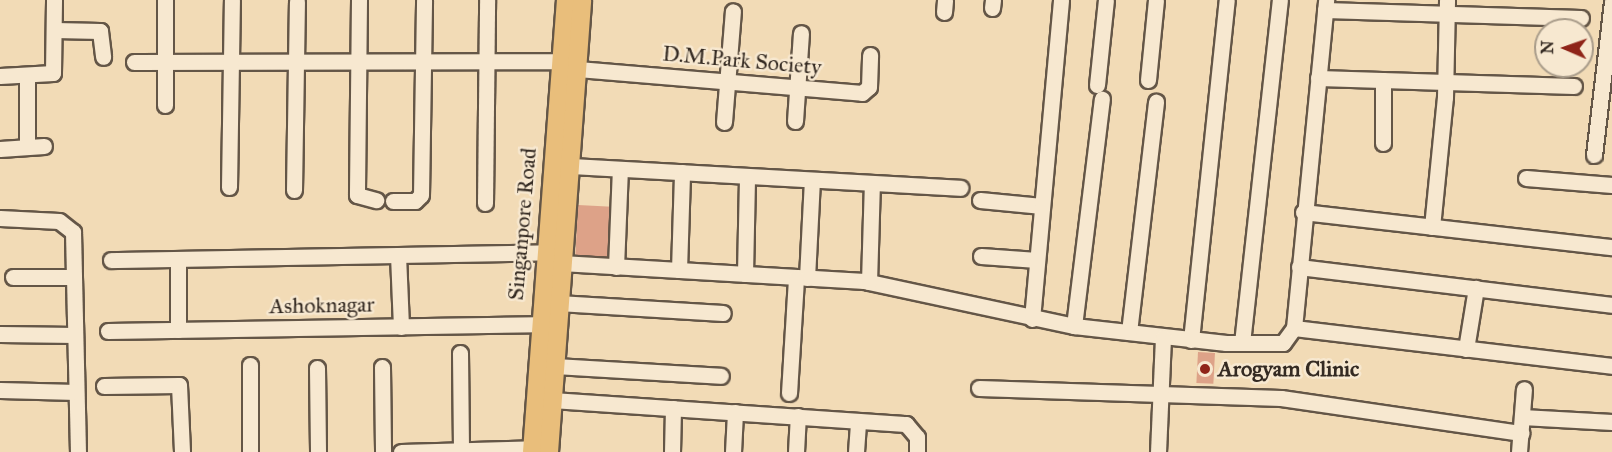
<!DOCTYPE html>
<style>
body{margin:0}
#map{position:relative;width:1612px;height:452px;overflow:hidden;background:#f2dbb6;font-family:"IM FELL Great Primer",serif}
div>[style]{position:absolute}
[style*='--x']{left:calc(var(--x)*1px);top:calc(var(--y)*1px);width:calc(var(--w)*1px);rotate:calc(var(--a)*1deg)}
.building>*{inset:0;background:#dda288;transform-origin:0 0}
.roads{filter:drop-shadow(2px 0 #645647) drop-shadow(-2px 0 #645647) drop-shadow(0 2px #645647) drop-shadow(0 -2px #645647)}
.minor>*{height:15px;margin:-7.5px;padding:0 7.5px;transform-origin:7.5px;border-radius:7.5px;background:#f7e8d0}
.major>*{height:18px;margin:-9px;padding:0 9px;transform-origin:9px;border-radius:9px;background:#e9be7b}
.dots>*{width:16px;height:16px;translate:-50% -50%;box-sizing:border-box;border:3px solid #f7e8d0;border-radius:50%}
span{translate:-50% -50%;white-space:nowrap;text-align:center;line-height:1.15;-webkit-text-stroke:5px #f7e8d0;paint-order:stroke}
.street-label{font-size:22px;color:#342a22}
.poi-label{font-size:22px;color:#342a22;font-weight:700}
.left{translate:0 -50%;text-align:left}
.north{position:absolute;left:1534px;top:18px;width:60px;height:60px;box-sizing:border-box;background:#f7e8d0;border:2px solid #a99c8a;border-radius:50%;rotate:272deg;font-size:16px;font-weight:700;line-height:24px;text-align:center;color:#342a22}
.north::after{content:'';display:block;margin:auto;width:21px;height:27px;background:#8f2418;clip-path:polygon(50% 0,100% 100%,50% 72%,0 100%)}
</style>
<div id="map">
<div class="building">
<i style="left:578px;top:205px;width:34px;height:53px;rotate:3deg"></i>
<i style="left:1198px;top:352px;width:17px;height:31px;rotate:3deg"></i>
</div>
<div class="roads">
<div class="minor">
<i style="--x:359;--y:0;--w:195;--a:90.6"></i>
<i style="--x:357;--y:195;--w:20;--a:15"></i>
<i style="--x:992;--y:8;--w:8;--a:-83"></i>
<i style="--x:1325;--y:10;--w:256;--a:1.8"></i>
<i style="--x:944;--y:12;--w:12;--a:-85"></i>
<i style="--x:55;--y:30;--w:45;--a:1.3"></i>
<i style="--x:100;--y:31;--w:26;--a:83"></i>
<i style="--x:134;--y:62;--w:427;--a:-0.1"></i>
<i style="--x:566;--y:68;--w:297;--a:4.8"></i>
<i style="--x:862;--y:93;--w:9;--a:-41"></i>
<i style="--x:869;--y:87;--w:32;--a:-88"></i>
<i style="--x:0;--y:76;--w:53;--a:-3.2"></i>
<i style="--x:53;--y:73;--w:73;--a:-89.2"></i>
<i style="--x:1318;--y:78;--w:256;--a:1.8"></i>
<i style="--x:1148;--y:80;--w:80;--a:-84.3"></i>
<i style="--x:1097;--y:85;--w:85;--a:-84"></i>
<i style="--x:165;--y:105;--w:105;--a:-90"></i>
<i style="--x:795;--y:121;--w:88;--a:-86.1"></i>
<i style="--x:724;--y:122;--w:111;--a:-85.4"></i>
<i style="--x:1383;--y:143;--w:63;--a:-90"></i>
<i style="--x:27;--y:147;--w:70;--a:-90"></i>
<i style="--x:0;--y:149;--w:44;--a:-3.9"></i>
<i style="--x:1594;--y:155;--w:154;--a:-83.3"></i>
<i style="--x:570;--y:166;--w:391;--a:3.2"></i>
<i style="--x:1526;--y:178;--w:86;--a:4.7"></i>
<i style="--x:229;--y:187;--w:187;--a:-89.1"></i>
<i style="--x:294;--y:190;--w:188;--a:-89.1"></i>
<i style="--x:980;--y:200;--w:62;--a:5.5"></i>
<i style="--x:393;--y:201;--w:22;--a:0"></i>
<i style="--x:415;--y:201;--w:8;--a:-45"></i>
<i style="--x:421;--y:195;--w:195;--a:-89.1"></i>
<i style="--x:485;--y:203;--w:203;--a:-89.4"></i>
<i style="--x:1303;--y:212;--w:311;--a:6.5"></i>
<i style="--x:0;--y:218;--w:59;--a:2.9"></i>
<i style="--x:59;--y:221;--w:18;--a:38"></i>
<i style="--x:73;--y:232;--w:220;--a:88.7"></i>
<i style="--x:1432;--y:227;--w:131;--a:-84.3"></i>
<i style="--x:1445;--y:97;--w:97;--a:-88.8"></i>
<i style="--x:398;--y:255;--w:72;--a:87.6"></i>
<i style="--x:981;--y:256;--w:56;--a:4.1"></i>
<i style="--x:111;--y:260;--w:447;--a:-1"></i>
<i style="--x:561;--y:263;--w:304;--a:3.4"></i>
<i style="--x:864;--y:281;--w:215;--a:12.1"></i>
<i style="--x:1074;--y:326;--w:153;--a:6.4"></i>
<i style="--x:1226;--y:343;--w:57;--a:0"></i>
<i style="--x:1283;--y:343;--w:19;--a:-54"></i>
<i style="--x:1294;--y:328;--w:330;--a:-84.4"></i>
<i style="--x:616;--y:267;--w:98;--a:-87.7"></i>
<i style="--x:1299;--y:267;--w:315;--a:6.9"></i>
<i style="--x:679;--y:270;--w:98;--a:-88.2"></i>
<i style="--x:745;--y:274;--w:98;--a:-88.8"></i>
<i style="--x:13;--y:277;--w:61;--a:0"></i>
<i style="--x:807;--y:278;--w:98;--a:-87.1"></i>
<i style="--x:869;--y:282;--w:99;--a:-88.3"></i>
<i style="--x:558;--y:303;--w:165;--a:3.5"></i>
<i style="--x:1032;--y:319;--w:320;--a:-84.8"></i>
<i style="--x:1074;--y:326;--w:229;--a:-83"></i>
<i style="--x:1294;--y:328;--w:320;--a:6.8"></i>
<i style="--x:178;--y:330;--w:71;--a:-90"></i>
<i style="--x:108;--y:331;--w:429;--a:-0.9"></i>
<i style="--x:1129;--y:332;--w:232;--a:-83.3"></i>
<i style="--x:0;--y:334;--w:75;--a:0.8"></i>
<i style="--x:1191;--y:340;--w:342;--a:-84"></i>
<i style="--x:1242;--y:343;--w:345;--a:-83.7"></i>
<i style="--x:1466;--y:349;--w:62;--a:-80.7"></i>
<i style="--x:460;--y:353;--w:97;--a:89.4"></i>
<i style="--x:250;--y:365;--w:87;--a:90"></i>
<i style="--x:554;--y:366;--w:167;--a:3.4"></i>
<i style="--x:382;--y:367;--w:85;--a:89.3"></i>
<i style="--x:317;--y:368;--w:84;--a:89.3"></i>
<i style="--x:104;--y:386;--w:75;--a:-0.8"></i>
<i style="--x:179;--y:385;--w:67;--a:87.4"></i>
<i style="--x:979;--y:388;--w:302;--a:1.9"></i>
<i style="--x:1281;--y:398;--w:243;--a:8.3"></i>
<i style="--x:0;--y:390;--w:76;--a:1.5"></i>
<i style="--x:789;--y:393;--w:116;--a:-86.5"></i>
<i style="--x:552;--y:400;--w:355;--a:3.9"></i>
<i style="--x:906;--y:424;--w:17;--a:50"></i>
<i style="--x:917;--y:437;--w:15;--a:90"></i>
<i style="--x:1522;--y:417;--w:90;--a:3.2"></i>
<i style="--x:401;--y:452;--w:142;--a:-1.6"></i>
<i style="--x:672;--y:452;--w:44;--a:-88.7"></i>
<i style="--x:733;--y:452;--w:40;--a:-87.1"></i>
<i style="--x:796;--y:452;--w:36;--a:-87"></i>
<i style="--x:856;--y:452;--w:31;--a:-86"></i>
<i style="--x:1158;--y:452;--w:115;--a:-87.5"></i>
<i style="--x:1519;--y:452;--w:63;--a:-85.5"></i>
</div>
<div class="major">
<i style="--x:532;--y:452;--w:453;--a:-85.7"></i>
<i style="--x:549;--y:452;--w:453;--a:-85.8"></i>
</div>
</div>
<div class="dots">
<i style="left:1205px;top:369px;background:#8f2418"></i>
</div>
<div class="street-label">
<span style="left:742px;top:60px;rotate:5deg">D.M.Park Society</span>
<span style="left:522px;top:224px;rotate:-85deg">Singanpore Road</span>
<span style="left:322px;top:305px;rotate:-1deg">Ashoknagar</span>
</div>
<div class="poi-label">
<span class="left" style="left:1218px;top:369px">Arogyam Clinic</span>
</div>
<div class="north">N</div>
</div>
